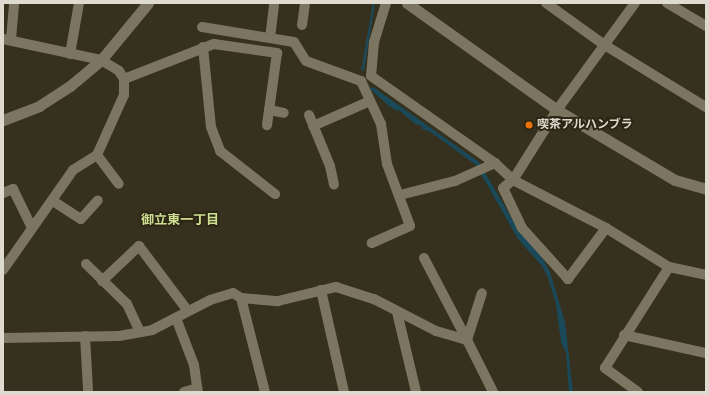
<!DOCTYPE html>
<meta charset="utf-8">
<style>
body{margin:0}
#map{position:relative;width:709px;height:395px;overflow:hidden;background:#36301e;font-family:"Public Sans","Noto Sans JP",sans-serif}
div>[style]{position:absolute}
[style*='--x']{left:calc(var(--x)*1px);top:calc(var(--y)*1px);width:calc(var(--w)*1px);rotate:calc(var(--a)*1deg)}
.water>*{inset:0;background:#1a4a5a}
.minor>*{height:10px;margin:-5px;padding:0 5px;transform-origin:5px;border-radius:5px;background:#7b7561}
.tertiary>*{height:11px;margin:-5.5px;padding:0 5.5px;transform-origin:5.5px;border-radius:5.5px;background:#7b7561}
.dots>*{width:11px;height:11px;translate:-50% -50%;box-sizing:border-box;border:2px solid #2c2615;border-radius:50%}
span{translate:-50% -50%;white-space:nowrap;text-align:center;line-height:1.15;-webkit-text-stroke:4px #2c2615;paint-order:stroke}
.poi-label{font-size:12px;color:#dedacf;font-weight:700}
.left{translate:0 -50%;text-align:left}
.neighbourhood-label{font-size:13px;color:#cedf93;font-weight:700}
.frame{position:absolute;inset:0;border:4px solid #dedacf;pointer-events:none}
</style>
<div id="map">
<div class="water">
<i style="clip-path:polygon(373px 3px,375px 3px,364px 70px,361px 71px)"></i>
<i style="clip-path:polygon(373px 87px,479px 162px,517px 228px,541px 256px,550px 272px,565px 322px,573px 392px,569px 392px,566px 353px,561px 342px,556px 304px,548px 278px,542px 266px,518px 239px,476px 165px,429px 131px,422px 129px,422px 126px,415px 124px,399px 110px,397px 111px,389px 106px,370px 89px)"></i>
</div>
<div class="minor">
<i style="--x:386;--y:3;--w:41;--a:107.1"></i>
<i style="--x:374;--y:42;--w:34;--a:95"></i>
<i style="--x:371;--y:76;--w:151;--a:35.1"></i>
<i style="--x:495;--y:163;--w:25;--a:43"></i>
<i style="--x:513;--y:180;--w:105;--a:27.3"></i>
<i style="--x:606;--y:228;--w:74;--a:31.8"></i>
<i style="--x:669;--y:267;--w:38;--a:12"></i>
<i style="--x:546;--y:3;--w:70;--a:35.7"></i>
<i style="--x:603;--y:44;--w:121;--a:31.5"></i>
<i style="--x:667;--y:3;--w:45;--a:30.5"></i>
<i style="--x:302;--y:25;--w:22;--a:-82"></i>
<i style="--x:202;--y:27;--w:93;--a:9.3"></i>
<i style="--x:294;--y:42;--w:22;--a:58"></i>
<i style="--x:306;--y:61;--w:59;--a:20"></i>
<i style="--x:361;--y:81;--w:47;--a:65.1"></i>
<i style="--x:381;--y:124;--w:40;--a:81.5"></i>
<i style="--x:387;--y:164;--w:66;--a:69.6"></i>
<i style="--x:410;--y:226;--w:42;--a:155.9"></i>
<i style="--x:270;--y:38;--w:33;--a:-83"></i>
<i style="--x:3;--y:39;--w:100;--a:12.1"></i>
<i style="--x:101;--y:60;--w:21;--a:31"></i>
<i style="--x:119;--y:71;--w:9;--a:58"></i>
<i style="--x:124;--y:79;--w:97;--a:-21.3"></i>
<i style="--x:214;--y:44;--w:64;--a:8.1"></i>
<i style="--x:277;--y:53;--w:73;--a:97.9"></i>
<i style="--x:11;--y:39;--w:36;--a:-85"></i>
<i style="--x:203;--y:47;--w:80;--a:84.3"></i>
<i style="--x:211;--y:127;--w:26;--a:69"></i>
<i style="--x:220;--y:151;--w:70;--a:38"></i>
<i style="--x:70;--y:54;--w:52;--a:-80"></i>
<i style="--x:269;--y:110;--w:15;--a:11"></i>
<i style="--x:309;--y:115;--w:55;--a:67.6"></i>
<i style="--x:330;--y:166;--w:19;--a:78"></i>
<i style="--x:313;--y:126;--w:62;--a:-23.7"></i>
<i style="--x:97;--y:155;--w:36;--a:53"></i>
<i style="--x:3;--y:193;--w:11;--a:-22"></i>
<i style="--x:13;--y:189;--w:43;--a:64"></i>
<i style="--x:400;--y:195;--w:57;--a:-14.3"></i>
<i style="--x:455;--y:181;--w:44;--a:-24.2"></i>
<i style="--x:53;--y:201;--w:33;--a:33"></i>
<i style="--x:81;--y:219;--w:25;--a:-48"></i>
<i style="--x:606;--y:228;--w:64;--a:126.7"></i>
<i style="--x:568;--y:279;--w:69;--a:-132"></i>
<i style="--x:522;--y:228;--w:44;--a:-115.4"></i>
<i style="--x:503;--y:188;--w:13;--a:-39"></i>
<i style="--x:513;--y:180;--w:83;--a:-57.8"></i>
<i style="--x:557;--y:110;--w:132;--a:-53.9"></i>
<i style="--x:424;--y:258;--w:93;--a:62.3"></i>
<i style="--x:467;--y:340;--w:49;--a:-72.3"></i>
<i style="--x:86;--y:264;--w:57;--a:44.3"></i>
<i style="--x:127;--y:304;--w:31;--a:65"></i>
<i style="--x:3;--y:270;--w:122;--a:-55"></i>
<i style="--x:73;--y:170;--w:28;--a:-32"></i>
<i style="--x:97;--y:155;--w:66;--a:-65.8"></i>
<i style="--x:124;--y:95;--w:16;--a:-90"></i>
<i style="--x:102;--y:281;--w:51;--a:-43.4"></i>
<i style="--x:139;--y:246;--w:81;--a:53"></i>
<i style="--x:321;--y:290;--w:105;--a:77.3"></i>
<i style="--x:241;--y:298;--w:97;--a:75.7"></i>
<i style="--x:397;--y:312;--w:82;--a:76.6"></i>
<i style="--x:176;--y:318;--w:50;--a:69"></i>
<i style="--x:194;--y:365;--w:27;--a:82"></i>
<i style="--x:624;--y:335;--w:84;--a:12.4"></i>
<i style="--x:85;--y:336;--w:53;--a:86.8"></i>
<i style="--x:3;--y:338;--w:116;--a:-1"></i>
<i style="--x:119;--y:336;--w:34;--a:-10"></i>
<i style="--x:152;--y:330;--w:65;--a:-27.3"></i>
<i style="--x:210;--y:300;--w:24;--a:-17"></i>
<i style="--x:233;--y:293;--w:9;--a:32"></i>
<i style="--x:241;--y:298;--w:37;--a:5"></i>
<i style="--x:278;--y:301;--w:60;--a:-13.6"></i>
<i style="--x:336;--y:287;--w:40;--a:18"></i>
<i style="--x:374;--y:299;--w:70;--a:27.3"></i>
<i style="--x:436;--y:331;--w:32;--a:16"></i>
<i style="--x:467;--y:340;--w:58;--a:63.4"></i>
<i style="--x:184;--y:392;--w:14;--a:-17"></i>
<i style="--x:638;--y:392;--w:41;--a:-144"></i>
<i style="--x:605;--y:368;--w:120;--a:-57.6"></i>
</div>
<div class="tertiary">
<i style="--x:407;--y:3;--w:184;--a:35.5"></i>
<i style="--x:557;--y:110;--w:137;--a:30.7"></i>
<i style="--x:675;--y:180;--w:32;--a:16"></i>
<i style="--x:3;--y:120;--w:39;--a:-21"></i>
<i style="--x:39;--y:106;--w:37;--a:-33"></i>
<i style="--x:70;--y:86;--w:40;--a:-40"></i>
<i style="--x:101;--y:60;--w:74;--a:-50.5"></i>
</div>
<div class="dots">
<i style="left:529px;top:125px;background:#e8710a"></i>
</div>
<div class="poi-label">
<span class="left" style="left:537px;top:125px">喫茶アルハンブラ</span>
</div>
<div class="neighbourhood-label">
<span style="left:180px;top:220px">御立東一丁目</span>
</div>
<div class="frame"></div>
</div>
